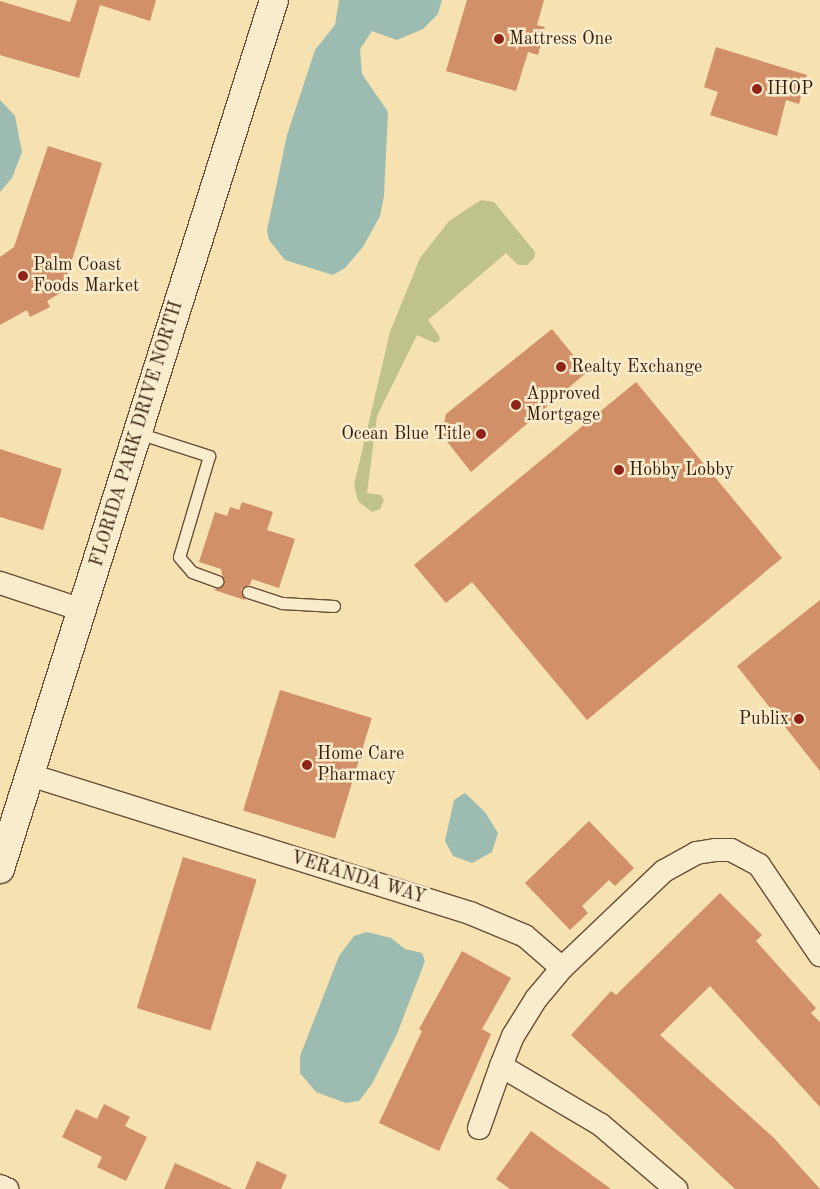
<!DOCTYPE html>
<style>
body{margin:0}
#map{position:relative;width:820px;height:1189px;overflow:hidden;background:#f6e1b1;font-family:"Old Standard TT",serif}
div>[style]{position:absolute}
[style*='--x']{left:calc(var(--x)*1px);top:calc(var(--y)*1px);width:calc(var(--w)*1px);rotate:calc(var(--a)*1deg)}
.green>*{inset:0;background:#bfc28a}
.water>*{inset:0;background:#9dbcb1}
.building>*{inset:0;background:#d19067;transform-origin:0 0}
.roads{filter:drop-shadow(1px 0 #674e38) drop-shadow(-1px 0 #674e38) drop-shadow(0 1px #674e38) drop-shadow(0 -1px #674e38)}
.lane>*{height:11px;margin:-5.5px;padding:0 5.5px;transform-origin:5.5px;border-radius:5.5px;background:#f9eccc}
.street>*{height:22px;margin:-11px;padding:0 11px;transform-origin:11px;border-radius:11px;background:#f9eccc}
.secondary>*{height:28px;margin:-14px;padding:0 14px;transform-origin:14px;border-radius:14px;background:#f9eccc}
.dots>*{width:14px;height:14px;translate:-50% -50%;box-sizing:border-box;border:2px solid #f9eccc;border-radius:50%}
span{translate:-50% -50%;white-space:nowrap;text-align:center;line-height:1.15;-webkit-text-stroke:5px #f9eccc;paint-order:stroke}
.poi-label{font-size:18px;color:#371d0f}
.left{translate:0 -50%;text-align:left}
.right{translate:-100% -50%;text-align:right}
.street-label{font-size:18px;color:#371d0f}
</style>
<div id="map">
<div class="green">
<i style="clip-path:polygon(481px 200px,494px 202px,535px 252px,534px 258px,527px 265px,518px 265px,506px 253px,428px 320px,440px 337px,439px 341px,435px 343px,417px 335px,377px 416px,367px 493px,381px 495px,384px 501px,380px 509px,372px 512px,358px 501px,354px 485px,390px 332px,420px 258px,449px 221px)"></i>
</div>
<div class="water">
<i style="clip-path:polygon(339px 0,442px 0,438px 14px,423px 29px,397px 40px,372px 31px,360px 49px,362px 74px,388px 112px,384px 196px,380px 216px,363px 247px,345px 268px,333px 275px,285px 260px,269px 240px,267px 230px,287px 135px,315px 50px,335px 25px)"></i>
<i style="clip-path:polygon(0 100px,15px 116px,22px 152px,12px 178px,0 192px)"></i>
<i style="clip-path:polygon(465px 793px,485px 812px,498px 833px,492px 852px,472px 863px,453px 856px,445px 841px,454px 800px)"></i>
<i style="clip-path:polygon(367px 932px,391px 938px,405px 949px,422px 953px,425px 961px,397px 1034px,372px 1084px,359px 1101px,346px 1103px,316px 1092px,300px 1073px,300px 1056px,339px 956px,354px 936px)"></i>
</div>
<div class="building">
<i style="clip-path:polygon(77px 0,156px 0,150px 21px,100px 5px,79px 78px,0 55px,0 1px,70px 22px)"></i>
<i style="clip-path:polygon(467px 0,544px 0,537px 25px,545px 27px,538px 55px,528px 52px,516px 91px,446px 71px)"></i>
<i style="clip-path:polygon(716px 47px,807px 75px,799px 104px,786px 100px,777px 136px,710px 115px,718px 92px,704px 87px)"></i>
<i style="clip-path:polygon(48px 146px,102px 163px,62px 292px,47px 301px,50px 307px,30px 317px,27px 310px,0 325px,0 257px,14px 247px)"></i>
<i style="clip-path:polygon(552px 329px,587px 372px,471px 472px,442px 435px,446px 414px)"></i>
<i style="clip-path:polygon(636px 382px,782px 558px,587px 720px,472px 582px,446px 603px,414px 565px)"></i>
<i style="clip-path:polygon(0 449px,62px 469px,43px 530px,0 517px)"></i>
<i style="clip-path:polygon(242px 502px,273px 512px,267px 530px,295px 539px,279px 588px,252px 579px,250px 585px,241px 589px,245px 600px,214px 590px,224px 583px,221px 569px,199px 562px,215px 512px,227px 516px,230px 507px,239px 510px)"></i>
<i style="clip-path:polygon(820px 600px,820px 771px,737px 666px)"></i>
<i style="left:280px;top:690px;width:96px;height:126px;rotate:17deg"></i>
<i style="clip-path:polygon(589px 821px,634px 868px,615px 886px,609px 880px,582px 906px,588px 913px,570px 930px,525px 883px)"></i>
<i style="left:183px;top:857px;width:77px;height:158px;rotate:17deg"></i>
<i style="clip-path:polygon(720px 893px,762px 935px,756px 941px,816px 1008px,811px 1013px,820px 1022px,820px 1107px,710px 986px,660px 1035px,774px 1138px,820px 1189px,735px 1189px,571px 1035px,611px 991px,616px 995px)"></i>
<i style="clip-path:polygon(462px 951px,511px 978px,482px 1029px,491px 1034px,439px 1151px,379px 1123px,422px 1031px,419px 1029px)"></i>
<i style="clip-path:polygon(104px 1104px,130px 1117px,125px 1126px,147px 1137px,126px 1181px,97px 1167px,102px 1157px,62px 1137px,76px 1109px,97px 1119px)"></i>
<i style="clip-path:polygon(531px 1131px,611px 1189px,510px 1189px,496px 1179px)"></i>
<i style="clip-path:polygon(257px 1161px,287px 1175px,281px 1189px,245px 1189px)"></i>
<i style="clip-path:polygon(175px 1163px,233px 1189px,164px 1189px)"></i>
</div>
<div class="roads">
<div class="lane">
<i style="--x:138;--y:433;--w:75;--a:17.9"></i>
<i style="--x:209;--y:456;--w:105;--a:106.5"></i>
<i style="--x:179;--y:557;--w:20;--a:49"></i>
<i style="--x:192;--y:572;--w:27;--a:20"></i>
<i style="--x:248;--y:592;--w:36;--a:18"></i>
<i style="--x:282;--y:603;--w:52;--a:3.3"></i>
</div>
<div class="street">
<i style="--x:0;--y:583;--w:86;--a:18.2"></i>
<i style="--x:30;--y:775;--w:461;--a:17.4"></i>
<i style="--x:470;--y:913;--w:60;--a:22.7"></i>
<i style="--x:525;--y:936;--w:49;--a:40.9"></i>
<i style="--x:562;--y:968;--w:40;--a:130"></i>
<i style="--x:536;--y:999;--w:44;--a:121.9"></i>
<i style="--x:513;--y:1036;--w:32;--a:112"></i>
<i style="--x:501;--y:1066;--w:116;--a:30.5"></i>
<i style="--x:601;--y:1125;--w:99;--a:40.5"></i>
<i style="--x:562;--y:968;--w:141;--a:-43.6"></i>
<i style="--x:664;--y:871;--w:37;--a:-29"></i>
<i style="--x:696;--y:853;--w:19;--a:-9"></i>
<i style="--x:715;--y:850;--w:16;--a:0"></i>
<i style="--x:731;--y:850;--w:32;--a:28"></i>
<i style="--x:759;--y:865;--w:109;--a:55.9"></i>
<i style="--x:479;--y:1128;--w:66;--a:-70.5"></i>
<i style="--x:0;--y:1186;--w:8;--a:23"></i>
</div>
<div class="secondary">
<i style="--x:0;--y:869;--w:911;--a:-72.5"></i>
</div>
</div>
<div class="dots">
<i style="left:499px;top:39px;background:#8f2418"></i>
<i style="left:757px;top:89px;background:#8f2418"></i>
<i style="left:23px;top:276px;background:#8f2418"></i>
<i style="left:561px;top:367px;background:#8f2418"></i>
<i style="left:516px;top:405px;background:#8f2418"></i>
<i style="left:481px;top:434px;background:#8f2418"></i>
<i style="left:619px;top:470px;background:#8f2418"></i>
<i style="left:799px;top:719px;background:#8f2418"></i>
<i style="left:307px;top:765px;background:#8f2418"></i>
</div>
<div class="poi-label">
<span class="left" style="left:509px;top:39px">Mattress One</span>
<span class="left" style="left:767px;top:89px">IHOP</span>
<span class="left" style="left:33px;top:276px">Palm Coast<br>Foods Market</span>
<span class="left" style="left:571px;top:367px">Realty Exchange</span>
<span class="left" style="left:526px;top:405px">Approved<br>Mortgage</span>
<span class="right" style="left:471px;top:434px">Ocean Blue Title</span>
<span class="left" style="left:629px;top:470px">Hobby Lobby</span>
<span class="right" style="left:789px;top:719px">Publix</span>
<span class="left" style="left:317px;top:765px">Home Care<br>Pharmacy</span>
</div>
<div class="street-label">
<span style="left:137px;top:434px;rotate:-73deg">FLORIDA PARK DRIVE NORTH</span>
<span style="left:358px;top:878px;rotate:17deg">VERANDA WAY</span>
</div>
</div>
